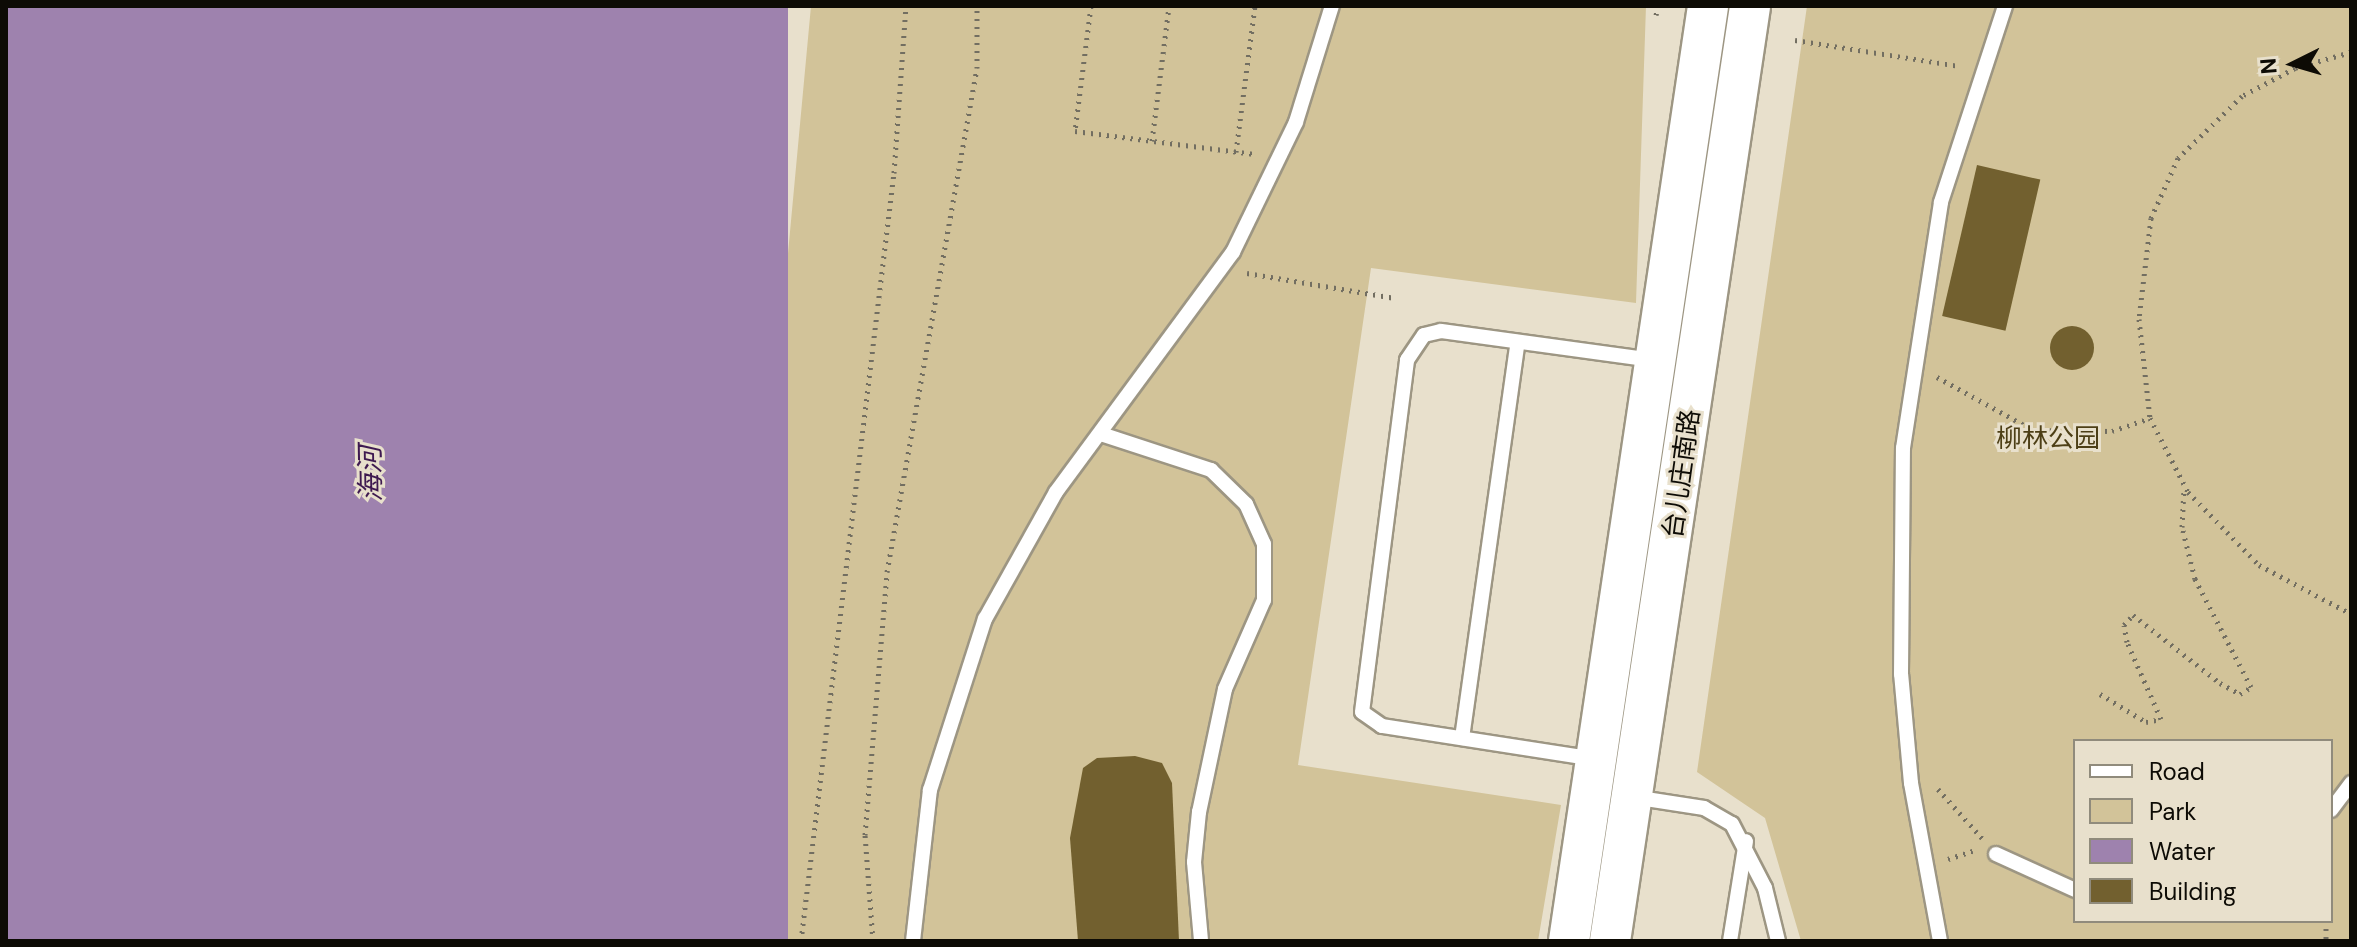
<!DOCTYPE html>
<meta charset="utf-8">
<style>
body{margin:0}
#map{position:relative;width:2357px;height:947px;overflow:hidden;background:#e8e0cc;font-family:"DM Sans","Noto Sans SC",sans-serif}
div>[style]{position:absolute}
[style*='--x']{left:calc(var(--x)*1px);top:calc(var(--y)*1px);width:calc(var(--w)*1px);rotate:calc(var(--a)*1deg)}
.green>*{inset:0;background:#d2c399}
.water>*{inset:0;background:#9e82ae;transform-origin:0 0}
.building>*{inset:0;background:#72602f;transform-origin:0 0}
.round{border-radius:50%}
.path>*{height:5px;margin-top:-2.5px;transform-origin:0;background:repeating-linear-gradient(90deg,#726e61 0 2px,transparent 0 8px)}
.roads{filter:drop-shadow(2px 0 #9d9683) drop-shadow(-2px 0 #9d9683) drop-shadow(0 2px #9d9683) drop-shadow(0 -2px #9d9683)}
.service>*{height:14px;margin:-7px;padding:0 7px;transform-origin:7px;border-radius:7px;background:#fff}
.secondary>*{height:40px;margin:-20px;padding:0 20px;transform-origin:20px;border-radius:20px;background:#fff}
span{translate:-50% -50%;white-space:nowrap;text-align:center;line-height:1.15;-webkit-text-stroke:6px #e8e0cc;paint-order:stroke}
.park-label{font-size:26px;color:#4d3f16}
.street-label{font-size:26px;color:#0d0b05}
.water-label{font-size:28px;color:#3e1950;font-style:italic}
.frame{position:absolute;inset:0;border:8px solid #0d0b05;pointer-events:none}
.legend{position:absolute;left:2073px;top:739px;width:260px;height:184px;box-sizing:border-box;background:#e8e0cc;border:2px solid #908b7c;margin:0;padding:10px 14px;list-style:none;font-size:24px;color:#0d0b05}
.legend li{display:flex;align-items:center;gap:16px;height:40px}
.legend b{width:40px;border:2px solid #908b7c}
.north{position:absolute;left:2253px;top:24px;width:80px;height:80px;-webkit-text-stroke:6px #e8e0cc;paint-order:stroke;rotate:265deg;font-size:22px;font-weight:700;line-height:32px;text-align:center;color:#0d0b05}
.north::after{content:'';display:block;margin:auto;width:28px;height:36px;background:#0d0b05;clip-path:polygon(50% 0,100% 100%,50% 72%,0 100%)}
</style>
<div id="map">
<div class="green">
<i style="clip-path:polygon(811px 6px,1646px 6px,1636px 303px,1371px 268px,1298px 765px,1561px 805px,1538px 941px,724px 941px)"></i>
<i style="clip-path:polygon(evenodd,1807px 6px,2351px 6px,2351px 941px,1801px 941px,1765px 818px,1697px 772px,1807px 6px,2075px 741px,2331px 741px,2331px 921px,2075px 921px,2075px 741px)"></i>
</div>
<div class="water">
<i style="left:6px;top:6px;width:782px;height:935px"></i>
</div>
<div class="building">
<i style="left:1977px;top:165px;width:65px;height:155px;rotate:13deg"></i>
<i class="round" style="left:2050px;top:326px;width:44px;height:44px"></i>
<i style="clip-path:polygon(1135px 756px,1162px 763px,1172px 783px,1179px 941px,1078px 941px,1070px 838px,1083px 768px,1097px 758px)"></i>
</div>
<div class="path">
<i style="--x:1091;--y:6;--w:126;--a:97.3"></i>
<i style="--x:1075;--y:131;--w:181;--a:7.3"></i>
<i style="--x:1656;--y:15;--w:9;--a:-77"></i>
<i style="--x:1795;--y:40;--w:167;--a:9"></i>
<i style="--x:2351;--y:52;--w:58;--a:164.1"></i>
<i style="--x:2295;--y:68;--w:60;--a:152.2"></i>
<i style="--x:2242;--y:96;--w:89;--a:135.9"></i>
<i style="--x:2178;--y:158;--w:66;--a:114.2"></i>
<i style="--x:2151;--y:218;--w:102;--a:96.8"></i>
<i style="--x:2139;--y:319;--w:100;--a:83.7"></i>
<i style="--x:2150;--y:418;--w:83;--a:62.8"></i>
<i style="--x:2188;--y:492;--w:102;--a:45.8"></i>
<i style="--x:2259;--y:565;--w:104;--a:28"></i>
<i style="--x:1152;--y:141;--w:136;--a:-82.8"></i>
<i style="--x:1236;--y:152;--w:147;--a:-82.6"></i>
<i style="--x:1247;--y:273;--w:150;--a:9.6"></i>
<i style="--x:1937;--y:377;--w:110;--a:28.9"></i>
<i style="--x:2033;--y:430;--w:79;--a:0.7"></i>
<i style="--x:2112;--y:431;--w:40;--a:-18.9"></i>
<i style="--x:2100;--y:694;--w:54;--a:31.3"></i>
<i style="--x:2146;--y:722;--w:15;--a:-11"></i>
<i style="--x:2161;--y:719;--w:84;--a:-113.8"></i>
<i style="--x:2127;--y:642;--w:17;--a:-100"></i>
<i style="--x:2124;--y:625;--w:13;--a:-48"></i>
<i style="--x:2133;--y:615;--w:110;--a:38"></i>
<i style="--x:2220;--y:683;--w:23;--a:29"></i>
<i style="--x:2240;--y:694;--w:13;--a:-32"></i>
<i style="--x:2251;--y:687;--w:122;--a:-117.4"></i>
<i style="--x:2195;--y:579;--w:54;--a:-104"></i>
<i style="--x:2182;--y:527;--w:39;--a:-87"></i>
<i style="--x:1938;--y:789;--w:66;--a:48.1"></i>
<i style="--x:1948;--y:859;--w:26;--a:-18"></i>
<i style="--x:2326;--y:921;--w:20;--a:90"></i>
<i style="--x:801;--y:941;--w:774;--a:-83.1"></i>
<i style="--x:894;--y:173;--w:167;--a:-85.9"></i>
<i style="--x:873;--y:941;--w:106;--a:-94.3"></i>
<i style="--x:865;--y:835;--w:264;--a:-85.2"></i>
<i style="--x:887;--y:572;--w:512;--a:-79.88"></i>
<i style="--x:977;--y:68;--w:62;--a:-90"></i>
</div>
<div class="roads">
<div class="service">
<i style="--x:1104;--y:435;--w:113;--a:18.1"></i>
<i style="--x:1211;--y:470;--w:49;--a:44.2"></i>
<i style="--x:1246;--y:504;--w:44;--a:65.8"></i>
<i style="--x:1264;--y:544;--w:56;--a:90"></i>
<i style="--x:1264;--y:600;--w:97;--a:113.7"></i>
<i style="--x:1225;--y:689;--w:126;--a:101.9"></i>
<i style="--x:1199;--y:812;--w:50;--a:95.7"></i>
<i style="--x:1194;--y:862;--w:79;--a:84.9"></i>
<i style="--x:1462;--y:738;--w:400;--a:-82"></i>
<i style="--x:1595;--y:759;--w:216;--a:-171.2"></i>
<i style="--x:1382;--y:726;--w:24;--a:-145"></i>
<i style="--x:1362;--y:712;--w:355;--a:-82.7"></i>
<i style="--x:1407;--y:360;--w:30;--a:-56"></i>
<i style="--x:1424;--y:335;--w:17;--a:-13"></i>
<i style="--x:1441;--y:331;--w:214;--a:7.8"></i>
<i style="--x:1633;--y:797;--w:72;--a:8.8"></i>
<i style="--x:1704;--y:808;--w:32;--a:30"></i>
<i style="--x:1732;--y:824;--w:72;--a:62.7"></i>
<i style="--x:1765;--y:888;--w:55;--a:76.2"></i>
<i style="--x:2331;--y:810;--w:34;--a:-53"></i>
<i style="--x:1996;--y:854;--w:87;--a:24.5"></i>
<i style="--x:913;--y:941;--w:152;--a:-83.6"></i>
<i style="--x:930;--y:790;--w:180;--a:-72.2"></i>
<i style="--x:985;--y:619;--w:145;--a:-60.8"></i>
<i style="--x:1056;--y:492;--w:298;--a:-53.6"></i>
<i style="--x:1233;--y:252;--w:144;--a:-64.1"></i>
<i style="--x:1296;--y:122;--w:121;--a:-72.8"></i>
<i style="--x:1730;--y:941;--w:101;--a:-80.9"></i>
<i style="--x:1940;--y:941;--w:161;--a:-100.4"></i>
<i style="--x:1911;--y:783;--w:109;--a:-95.2"></i>
<i style="--x:1901;--y:674;--w:226;--a:-89.5"></i>
<i style="--x:1903;--y:448;--w:249;--a:-81.2"></i>
<i style="--x:1941;--y:202;--w:206;--a:-71.9"></i>
</div>
<div class="secondary">
<i style="--x:1569;--y:941;--w:945;--a:-81.54"></i>
<i style="--x:1610;--y:941;--w:945;--a:-81.48"></i>
</div>
</div>
<div class="park-label">
<span style="left:2048px;top:439px">柳林公园</span>
</div>
<div class="street-label">
<span style="left:1682px;top:474px;rotate:-82deg">台儿庄南路</span>
</div>
<div class="water-label">
<span style="left:371px;top:474px;rotate:-91deg">海河</span>
</div>
<div class="frame"></div>
<ul class="legend">
<li><b style="height:10px;background:#fff"></b>Road</li>
<li><b style="height:22px;background:#d2c399"></b>Park</li>
<li><b style="height:22px;background:#9e82ae"></b>Water</li>
<li><b style="height:22px;background:#72602f"></b>Building</li>
</ul>
<div class="north">N</div>
</div>
